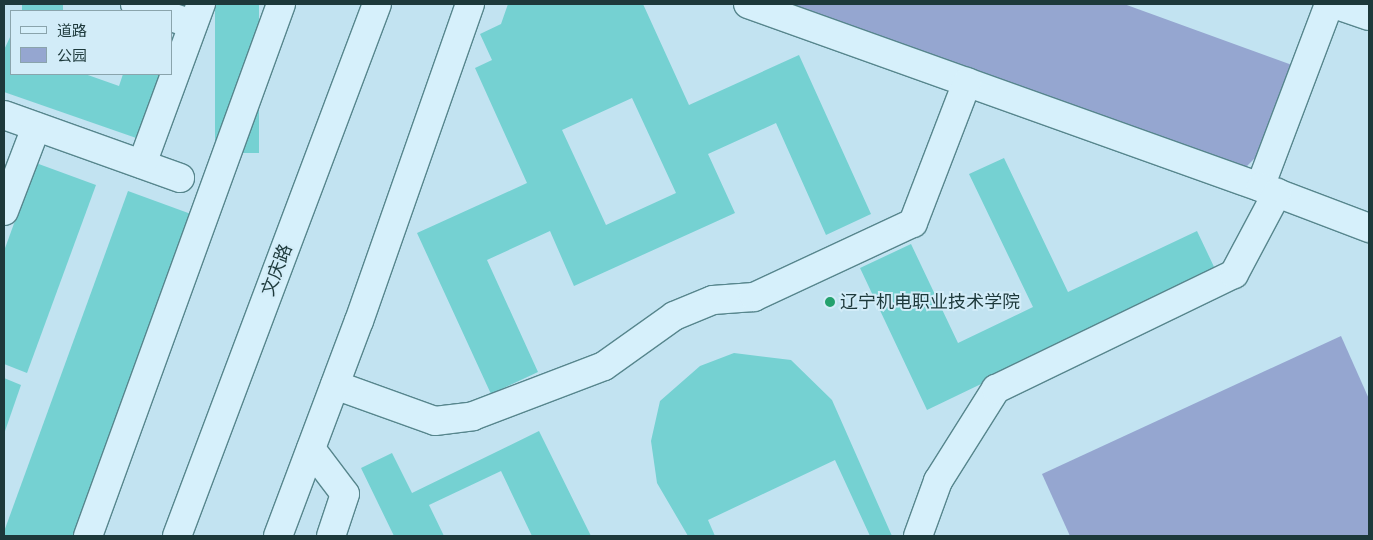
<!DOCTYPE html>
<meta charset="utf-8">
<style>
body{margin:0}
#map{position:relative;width:1373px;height:540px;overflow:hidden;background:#c2e3f1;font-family:"Roboto Serif","Noto Sans SC",serif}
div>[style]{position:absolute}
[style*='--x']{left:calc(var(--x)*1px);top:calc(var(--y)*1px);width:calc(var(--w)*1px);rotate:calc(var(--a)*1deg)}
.green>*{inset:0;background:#95a6d0}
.building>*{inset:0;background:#75d1d2;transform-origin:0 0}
.roads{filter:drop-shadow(1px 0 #57868d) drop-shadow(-1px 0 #57868d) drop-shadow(0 1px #57868d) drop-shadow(0 -1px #57868d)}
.minor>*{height:28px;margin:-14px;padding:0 14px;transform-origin:14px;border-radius:14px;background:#d6f0fb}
.dots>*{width:14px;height:14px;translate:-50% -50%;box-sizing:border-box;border:2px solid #d2ecf8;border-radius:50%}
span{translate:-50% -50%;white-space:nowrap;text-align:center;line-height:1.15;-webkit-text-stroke:4px #d2ecf8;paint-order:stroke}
.street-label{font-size:18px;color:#1d393b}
.poi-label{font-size:18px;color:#1d393b}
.left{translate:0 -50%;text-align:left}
.frame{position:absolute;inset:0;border:5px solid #1d393b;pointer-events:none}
.legend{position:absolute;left:10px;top:10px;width:162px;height:65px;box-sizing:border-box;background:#d2ecf8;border:1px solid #8aa4ac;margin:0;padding:6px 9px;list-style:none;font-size:15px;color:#1d393b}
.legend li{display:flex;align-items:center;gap:10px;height:25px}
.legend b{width:25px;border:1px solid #8aa4ac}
</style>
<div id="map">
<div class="green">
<i style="clip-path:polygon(780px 4px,1124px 4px,1292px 65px,1263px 150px,1246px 167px)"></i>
<i style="clip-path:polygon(1341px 336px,1369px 399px,1369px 536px,1070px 536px,1042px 474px)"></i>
</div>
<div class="building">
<i style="left:22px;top:4px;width:41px;height:8px"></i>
<i style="left:215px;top:4px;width:44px;height:149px"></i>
<i style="clip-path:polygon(evenodd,508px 4px,643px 4px,689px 105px,799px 55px,871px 214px,826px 235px,776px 123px,708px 154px,735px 213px,574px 286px,550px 231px,487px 260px,538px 372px,491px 394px,417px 233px,527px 183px,475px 68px,492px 60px,480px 34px,501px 24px,508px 4px,632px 98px,676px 193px,606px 225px,562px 130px,632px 98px)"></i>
<i style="clip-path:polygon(11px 35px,11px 74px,85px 74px,119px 86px,123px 74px,165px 74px,142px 140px,4px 92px,4px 50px)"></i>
<i style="clip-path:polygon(1004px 158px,1068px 292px,1197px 231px,1216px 271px,927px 410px,860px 268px,911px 244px,958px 343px,1033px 307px,969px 174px)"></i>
<i style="clip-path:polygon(36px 163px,96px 185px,27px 373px,4px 364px,4px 251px)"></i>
<i style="left:128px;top:191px;width:67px;height:367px;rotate:20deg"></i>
<i style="clip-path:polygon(734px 353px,791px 360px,832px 400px,892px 536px,870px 536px,835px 460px,708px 520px,715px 536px,688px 536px,657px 483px,651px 441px,660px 401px,700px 366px)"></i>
<i style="clip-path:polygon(4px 378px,21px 385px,4px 434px)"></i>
<i style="clip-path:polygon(539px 431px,591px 536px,532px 536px,501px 471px,429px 505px,444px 536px,394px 536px,361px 468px,392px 453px,412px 493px)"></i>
</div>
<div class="roads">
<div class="minor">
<i style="--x:135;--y:4;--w:22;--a:18"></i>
<i style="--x:748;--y:4;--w:544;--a:19.67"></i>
<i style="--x:1260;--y:187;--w:196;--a:-69.3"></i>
<i style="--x:1334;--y:4;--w:37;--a:19"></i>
<i style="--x:171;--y:17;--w:23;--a:18"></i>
<i style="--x:4;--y:115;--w:187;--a:19.7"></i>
<i style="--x:142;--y:164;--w:171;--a:-69.8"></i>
<i style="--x:1261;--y:187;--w:116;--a:20.8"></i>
<i style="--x:4;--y:211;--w:90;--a:-69.1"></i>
<i style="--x:335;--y:385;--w:106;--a:19.8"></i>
<i style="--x:435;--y:421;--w:38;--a:-7"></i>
<i style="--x:473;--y:416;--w:140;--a:-20.9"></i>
<i style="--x:604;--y:366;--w:86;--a:-35.5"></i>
<i style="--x:674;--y:316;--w:42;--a:-22.3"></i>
<i style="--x:713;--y:300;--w:41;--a:-4.2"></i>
<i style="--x:754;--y:297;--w:175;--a:-25"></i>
<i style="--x:913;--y:223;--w:151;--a:-69"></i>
<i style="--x:311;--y:449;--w:56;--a:52.9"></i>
<i style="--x:345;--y:494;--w:44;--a:108.4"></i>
<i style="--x:88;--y:536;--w:566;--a:-70.06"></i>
<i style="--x:177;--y:536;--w:568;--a:-69.4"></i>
<i style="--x:278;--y:536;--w:230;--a:-69.4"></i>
<i style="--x:359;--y:321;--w:336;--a:-70.7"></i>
<i style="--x:918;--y:536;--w:59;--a:-70"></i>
<i style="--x:938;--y:481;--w:109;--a:-57.8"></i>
<i style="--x:996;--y:389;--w:264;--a:-25.8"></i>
<i style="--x:1234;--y:274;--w:92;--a:-62"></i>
</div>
</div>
<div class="dots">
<i style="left:830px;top:302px;background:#23a16d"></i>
</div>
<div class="street-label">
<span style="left:277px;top:270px;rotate:-69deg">文庆路</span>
</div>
<div class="poi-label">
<span class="left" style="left:840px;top:302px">辽宁机电职业技术学院</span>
</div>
<div class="frame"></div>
<ul class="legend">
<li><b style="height:6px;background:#d6f0fb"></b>道路</li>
<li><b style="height:14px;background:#95a6d0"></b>公园</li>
</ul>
</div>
